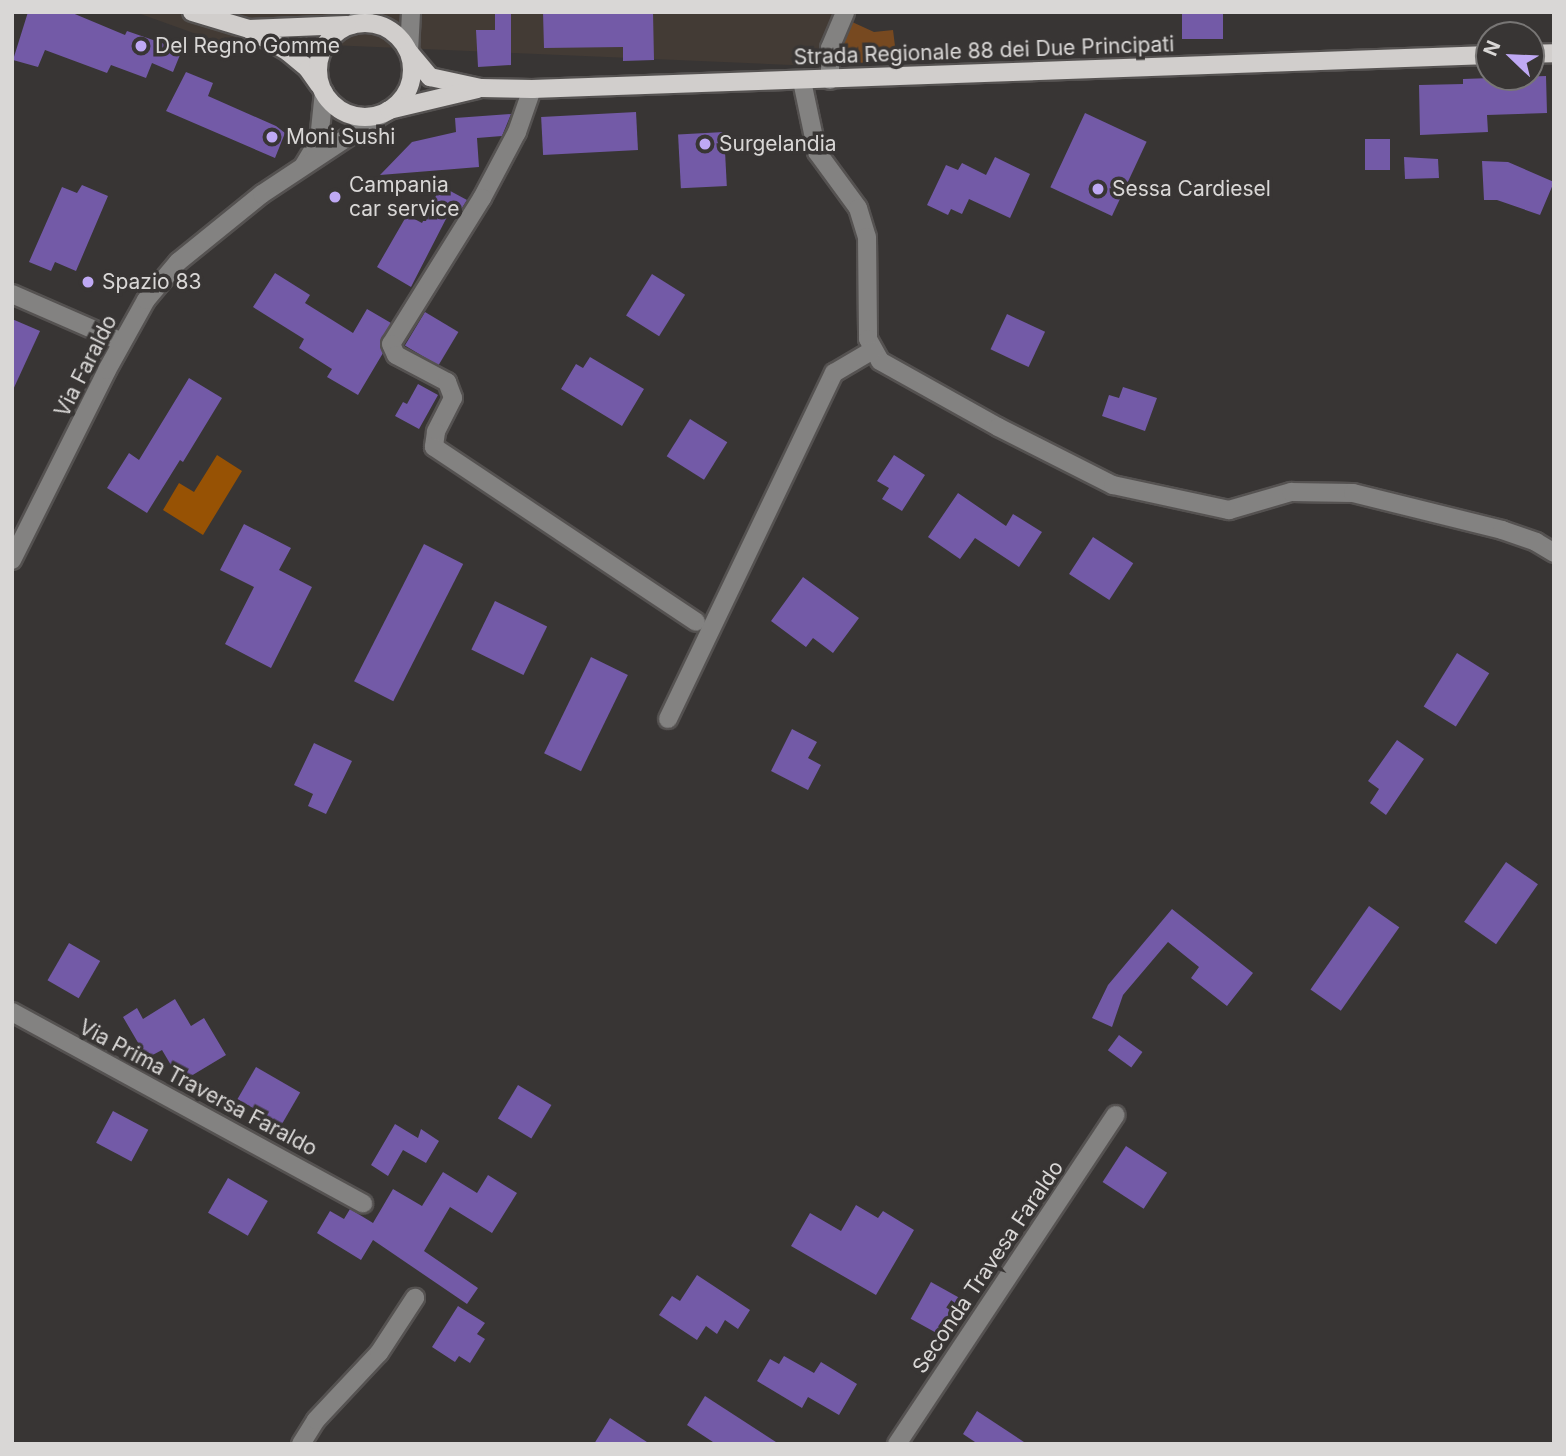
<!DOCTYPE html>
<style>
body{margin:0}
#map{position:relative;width:1566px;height:1456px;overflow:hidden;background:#383534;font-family:Inter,sans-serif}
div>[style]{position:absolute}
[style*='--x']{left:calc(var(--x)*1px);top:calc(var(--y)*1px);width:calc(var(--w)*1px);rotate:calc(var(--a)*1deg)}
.built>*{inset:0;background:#433b35}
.green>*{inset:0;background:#774920}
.water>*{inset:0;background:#975204}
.building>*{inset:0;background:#735aa7;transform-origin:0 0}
.roads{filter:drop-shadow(2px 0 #555251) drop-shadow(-2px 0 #555251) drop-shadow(0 2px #555251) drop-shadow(0 -2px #555251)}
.minor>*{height:18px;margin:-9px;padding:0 9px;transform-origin:9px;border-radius:9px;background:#838281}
.major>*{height:18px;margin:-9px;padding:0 9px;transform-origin:9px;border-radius:9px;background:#d1cecc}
.major>.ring{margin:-9px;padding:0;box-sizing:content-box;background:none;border:18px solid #d1cecc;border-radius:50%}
.dots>*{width:19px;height:19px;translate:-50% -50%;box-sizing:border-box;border:4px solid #383534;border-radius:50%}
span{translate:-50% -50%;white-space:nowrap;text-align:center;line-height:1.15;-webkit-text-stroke:7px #383534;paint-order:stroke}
.poi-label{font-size:21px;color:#d9d7d6}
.left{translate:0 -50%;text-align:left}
.street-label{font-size:21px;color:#d9d7d6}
.frame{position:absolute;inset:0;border:14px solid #d9d7d6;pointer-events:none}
.north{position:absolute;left:1475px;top:21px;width:70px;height:70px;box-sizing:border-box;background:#383534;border:2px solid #787675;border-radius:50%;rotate:293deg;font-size:19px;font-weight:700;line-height:28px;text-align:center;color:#d9d7d6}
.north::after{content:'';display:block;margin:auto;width:24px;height:32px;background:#bfa9f4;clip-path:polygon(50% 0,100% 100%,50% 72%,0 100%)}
</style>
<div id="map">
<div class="built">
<i style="clip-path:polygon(135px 12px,843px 12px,815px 66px,213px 40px)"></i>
</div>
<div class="green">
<i style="clip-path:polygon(850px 21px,874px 32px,893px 30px,897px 62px,843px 63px,844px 37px)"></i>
</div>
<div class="water">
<i style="clip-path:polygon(217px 455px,242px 471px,203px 535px,163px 510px,179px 483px,194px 492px)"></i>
</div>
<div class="building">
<i style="clip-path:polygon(28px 12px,70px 12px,125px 35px,127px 31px,182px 50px,173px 72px,152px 63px,146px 78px,111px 65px,107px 73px,45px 50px,38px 67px,13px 60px)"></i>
<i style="clip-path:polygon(495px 12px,511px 12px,511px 65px,478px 67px,476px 30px,495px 30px)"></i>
<i style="clip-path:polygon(543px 12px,653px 12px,654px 60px,623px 61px,623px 47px,544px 48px)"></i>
<i style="left:1182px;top:12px;width:41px;height:27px"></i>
<i style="clip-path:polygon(186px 72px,213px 83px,208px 96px,276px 126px,285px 133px,275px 158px,166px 111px)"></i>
<i style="clip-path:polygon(1546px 76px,1547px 113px,1487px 115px,1488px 132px,1420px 135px,1419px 85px,1463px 84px,1463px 79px)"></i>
<i style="left:636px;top:112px;width:38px;height:95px;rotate:87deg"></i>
<i style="left:1085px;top:113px;width:68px;height:82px;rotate:25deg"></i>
<i style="clip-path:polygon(511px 114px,502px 136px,477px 138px,479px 167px,380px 175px,412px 142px,456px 132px,455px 118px)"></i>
<i style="left:724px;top:132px;width:54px;height:46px;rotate:87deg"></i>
<i style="left:1390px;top:139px;width:31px;height:25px;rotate:90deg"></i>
<i style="clip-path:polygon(995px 157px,1030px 174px,1010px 218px,969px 199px,962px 214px,951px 209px,948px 215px,927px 205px,946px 165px,958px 170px,962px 163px,986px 175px)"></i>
<i style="clip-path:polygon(1404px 157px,1438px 159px,1439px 178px,1405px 179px)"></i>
<i style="clip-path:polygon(1482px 161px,1508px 162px,1554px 182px,1540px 215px,1497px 200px,1484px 200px)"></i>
<i style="clip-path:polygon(82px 185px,108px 196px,76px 271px,55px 262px,51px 271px,29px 262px,62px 187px,77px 193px)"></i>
<i style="clip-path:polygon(441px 186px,467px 200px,455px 219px,448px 215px,411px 287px,377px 267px,407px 215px,422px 223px)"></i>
<i style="clip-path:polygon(275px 273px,310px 295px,305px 303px,353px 333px,367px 309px,391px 323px,380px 343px,383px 353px,358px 395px,327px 377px,332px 369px,299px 348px,304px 339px,253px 307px)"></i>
<i style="left:652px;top:274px;width:39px;height:49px;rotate:32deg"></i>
<i style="left:425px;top:312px;width:39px;height:39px;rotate:31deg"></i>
<i style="left:1007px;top:314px;width:42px;height:39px;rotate:25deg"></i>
<i style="clip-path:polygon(12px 319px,40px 331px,12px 392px)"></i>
<i style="clip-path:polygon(590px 357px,644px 389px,622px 426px,561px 389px,576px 364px,583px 368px)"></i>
<i style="clip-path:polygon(189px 378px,222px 398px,183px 462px,180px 460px,147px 513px,107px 488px,129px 453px,139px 460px)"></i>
<i style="clip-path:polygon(418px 384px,438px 395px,419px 429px,395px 416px,403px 402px,407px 404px)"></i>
<i style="clip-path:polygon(1123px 387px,1157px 398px,1145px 431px,1102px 416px,1109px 395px,1119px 398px)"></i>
<i style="left:690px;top:419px;width:44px;height:44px;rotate:32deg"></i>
<i style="clip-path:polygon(894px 455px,925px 475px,902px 511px,882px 499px,889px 488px,877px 481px)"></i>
<i style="clip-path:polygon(958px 493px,1006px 526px,1013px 514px,1042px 532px,1019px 567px,975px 538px,960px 559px,928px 537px)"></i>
<i style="clip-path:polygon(244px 524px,291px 548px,279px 570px,312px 587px,271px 668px,225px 644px,254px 587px,220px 570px)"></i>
<i style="left:1093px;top:537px;width:48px;height:44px;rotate:33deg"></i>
<i style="left:424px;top:544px;width:44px;height:154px;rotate:27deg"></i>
<i style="clip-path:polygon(803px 577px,859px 618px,833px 653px,813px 638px,806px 647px,771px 621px)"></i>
<i style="left:495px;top:601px;width:58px;height:54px;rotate:26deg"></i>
<i style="left:1457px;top:653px;width:38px;height:63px;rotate:32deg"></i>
<i style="left:591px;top:657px;width:41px;height:107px;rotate:26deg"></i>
<i style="clip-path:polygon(792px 729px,817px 742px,808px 758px,821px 765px,808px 790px,771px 771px)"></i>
<i style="clip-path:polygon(1397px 740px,1424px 759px,1386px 815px,1370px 803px,1379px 789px,1368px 781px)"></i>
<i style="clip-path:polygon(314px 743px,352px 761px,326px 814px,308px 806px,313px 794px,294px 785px)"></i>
<i style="left:1506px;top:862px;width:39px;height:73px;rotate:35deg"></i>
<i style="left:1369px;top:906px;width:37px;height:102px;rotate:35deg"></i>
<i style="clip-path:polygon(1172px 909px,1253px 973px,1227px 1006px,1191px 978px,1199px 967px,1168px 942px,1123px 995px,1112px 1027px,1092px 1018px,1108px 985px)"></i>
<i style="left:69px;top:943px;width:36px;height:43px;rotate:30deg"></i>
<i style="clip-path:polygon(175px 999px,191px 1026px,204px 1018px,226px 1055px,181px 1082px,162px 1050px,147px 1058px,123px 1017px,137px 1008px,143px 1019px)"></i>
<i style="left:1119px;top:1035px;width:29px;height:19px;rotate:36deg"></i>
<i style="left:256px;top:1067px;width:51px;height:37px;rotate:30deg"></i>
<i style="left:518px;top:1085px;width:39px;height:39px;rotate:31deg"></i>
<i style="left:113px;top:1111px;width:40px;height:36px;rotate:28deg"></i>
<i style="clip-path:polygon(395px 1124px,418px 1138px,421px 1129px,439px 1141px,426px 1163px,403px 1150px,388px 1176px,371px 1165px)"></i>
<i style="left:1126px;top:1146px;width:49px;height:43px;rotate:33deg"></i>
<i style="clip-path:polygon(443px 1172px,477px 1193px,488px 1175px,517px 1193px,492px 1233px,450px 1207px,424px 1251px,478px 1288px,467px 1304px,373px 1240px,361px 1260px,317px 1233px,330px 1211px,344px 1219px,350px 1209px,373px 1223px,393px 1189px,422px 1206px)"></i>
<i style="left:228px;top:1178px;width:46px;height:40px;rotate:30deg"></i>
<i style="clip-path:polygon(856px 1205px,878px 1218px,883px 1211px,914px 1230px,876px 1295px,791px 1246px,810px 1213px,841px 1231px)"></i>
<i style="clip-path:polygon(697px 1275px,750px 1310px,738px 1329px,725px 1320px,717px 1334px,706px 1326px,697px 1340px,659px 1315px,672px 1296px,680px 1301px)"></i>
<i style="left:931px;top:1282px;width:41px;height:42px;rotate:29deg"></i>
<i style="clip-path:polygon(458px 1306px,485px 1323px,477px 1334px,485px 1339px,470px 1363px,459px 1356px,455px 1362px,432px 1347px)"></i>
<i style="clip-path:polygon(784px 1356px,814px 1373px,821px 1362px,857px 1384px,839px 1415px,808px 1397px,802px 1408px,757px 1381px,770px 1359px,779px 1364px)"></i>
<i style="clip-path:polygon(705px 1396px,779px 1444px,716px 1444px,687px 1425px)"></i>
<i style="clip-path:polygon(977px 1411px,1027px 1444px,978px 1444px,963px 1434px)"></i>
<i style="clip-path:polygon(610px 1418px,650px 1444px,594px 1444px)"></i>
</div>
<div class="roads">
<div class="minor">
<i style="--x:352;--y:25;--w:18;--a:-45"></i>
<i style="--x:409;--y:52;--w:40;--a:-87.1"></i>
<i style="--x:830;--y:80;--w:32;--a:-90"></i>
<i style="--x:830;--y:48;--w:39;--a:-67"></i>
<i style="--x:802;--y:81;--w:73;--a:78.1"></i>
<i style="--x:817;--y:152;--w:69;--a:53.8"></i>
<i style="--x:858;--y:208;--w:30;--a:73"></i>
<i style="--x:867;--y:237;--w:102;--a:89.4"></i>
<i style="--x:868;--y:339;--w:25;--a:61"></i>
<i style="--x:880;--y:361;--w:135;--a:29.2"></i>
<i style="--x:998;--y:427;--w:129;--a:26.8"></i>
<i style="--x:1113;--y:485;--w:119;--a:12.2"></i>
<i style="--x:1229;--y:510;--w:65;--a:-16.2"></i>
<i style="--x:1291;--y:492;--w:62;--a:0.9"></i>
<i style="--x:1353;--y:493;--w:154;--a:13.9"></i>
<i style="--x:1502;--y:530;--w:36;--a:19"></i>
<i style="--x:1536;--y:542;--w:21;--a:31"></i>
<i style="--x:532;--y:89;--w:46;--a:109.2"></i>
<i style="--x:517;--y:132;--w:75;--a:117.9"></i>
<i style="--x:482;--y:198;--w:172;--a:121.9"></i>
<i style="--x:391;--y:344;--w:12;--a:66"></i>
<i style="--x:396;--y:355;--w:58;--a:27.9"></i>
<i style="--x:447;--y:382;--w:17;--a:69"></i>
<i style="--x:453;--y:398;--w:38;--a:117"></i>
<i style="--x:436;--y:432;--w:15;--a:98"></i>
<i style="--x:434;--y:447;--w:315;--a:33.7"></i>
<i style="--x:304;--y:165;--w:29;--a:-59"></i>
<i style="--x:319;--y:140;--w:48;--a:-84.1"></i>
<i style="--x:12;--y:294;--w:120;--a:23.6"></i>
<i style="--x:12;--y:560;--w:212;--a:-63.4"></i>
<i style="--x:107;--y:370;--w:80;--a:-60.9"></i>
<i style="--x:146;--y:300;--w:50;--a:-49.9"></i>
<i style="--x:178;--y:262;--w:108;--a:-39"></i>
<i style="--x:262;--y:194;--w:152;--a:-33.5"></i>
<i style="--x:668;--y:719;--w:384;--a:-64.4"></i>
<i style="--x:834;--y:373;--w:45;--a:-30.5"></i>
<i style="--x:12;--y:1012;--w:400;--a:28.6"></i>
<i style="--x:301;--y:1444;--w:28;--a:-58"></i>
<i style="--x:316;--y:1420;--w:92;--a:-46.8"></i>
<i style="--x:379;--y:1353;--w:66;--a:-56.8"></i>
<i style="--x:897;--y:1444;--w:395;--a:-56.4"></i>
</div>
<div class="major">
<i style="--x:192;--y:12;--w:59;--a:16.6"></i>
<i style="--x:249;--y:29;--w:45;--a:30.5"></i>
<i style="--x:288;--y:52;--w:26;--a:40"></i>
<i style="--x:308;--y:69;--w:19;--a:55"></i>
<i class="ring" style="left:318px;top:23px;width:76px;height:76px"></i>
<i style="--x:249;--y:29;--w:98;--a:-2.3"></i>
<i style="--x:409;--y:52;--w:33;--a:50"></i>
<i style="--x:430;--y:77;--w:52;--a:12.2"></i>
<i style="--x:481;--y:88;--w:51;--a:1.1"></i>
<i style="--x:532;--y:89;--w:958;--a:-2.03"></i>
<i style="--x:1531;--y:54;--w:23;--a:-2"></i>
<i style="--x:389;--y:110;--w:91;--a:-13.3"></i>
</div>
</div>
<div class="dots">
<i style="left:141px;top:46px;background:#bfa9f4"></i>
<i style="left:272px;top:137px;background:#bfa9f4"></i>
<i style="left:705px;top:144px;background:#bfa9f4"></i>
<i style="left:1098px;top:189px;background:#bfa9f4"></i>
<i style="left:335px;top:197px;background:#bfa9f4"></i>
<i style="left:88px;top:282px;background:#bfa9f4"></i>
</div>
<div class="poi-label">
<span class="left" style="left:155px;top:46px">Del Regno Gomme</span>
<span class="left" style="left:286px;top:137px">Moni Sushi</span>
<span class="left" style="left:719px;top:144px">Surgelandia</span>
<span class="left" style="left:349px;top:197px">Campania<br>car service</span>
<span class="left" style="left:1112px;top:189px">Sessa Cardiesel</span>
<span class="left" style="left:102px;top:282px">Spazio 83</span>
</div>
<div class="street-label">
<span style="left:984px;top:51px;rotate:-2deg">Strada Regionale 88 dei Due Principati</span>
<span style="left:86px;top:366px;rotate:-63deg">Via Faraldo</span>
<span style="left:198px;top:1088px;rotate:28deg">Via Prima Traversa Faraldo</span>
<span style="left:988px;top:1267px;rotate:-56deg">Seconda Travesa Faraldo</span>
</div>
<div class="frame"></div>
<div class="north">N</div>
</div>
